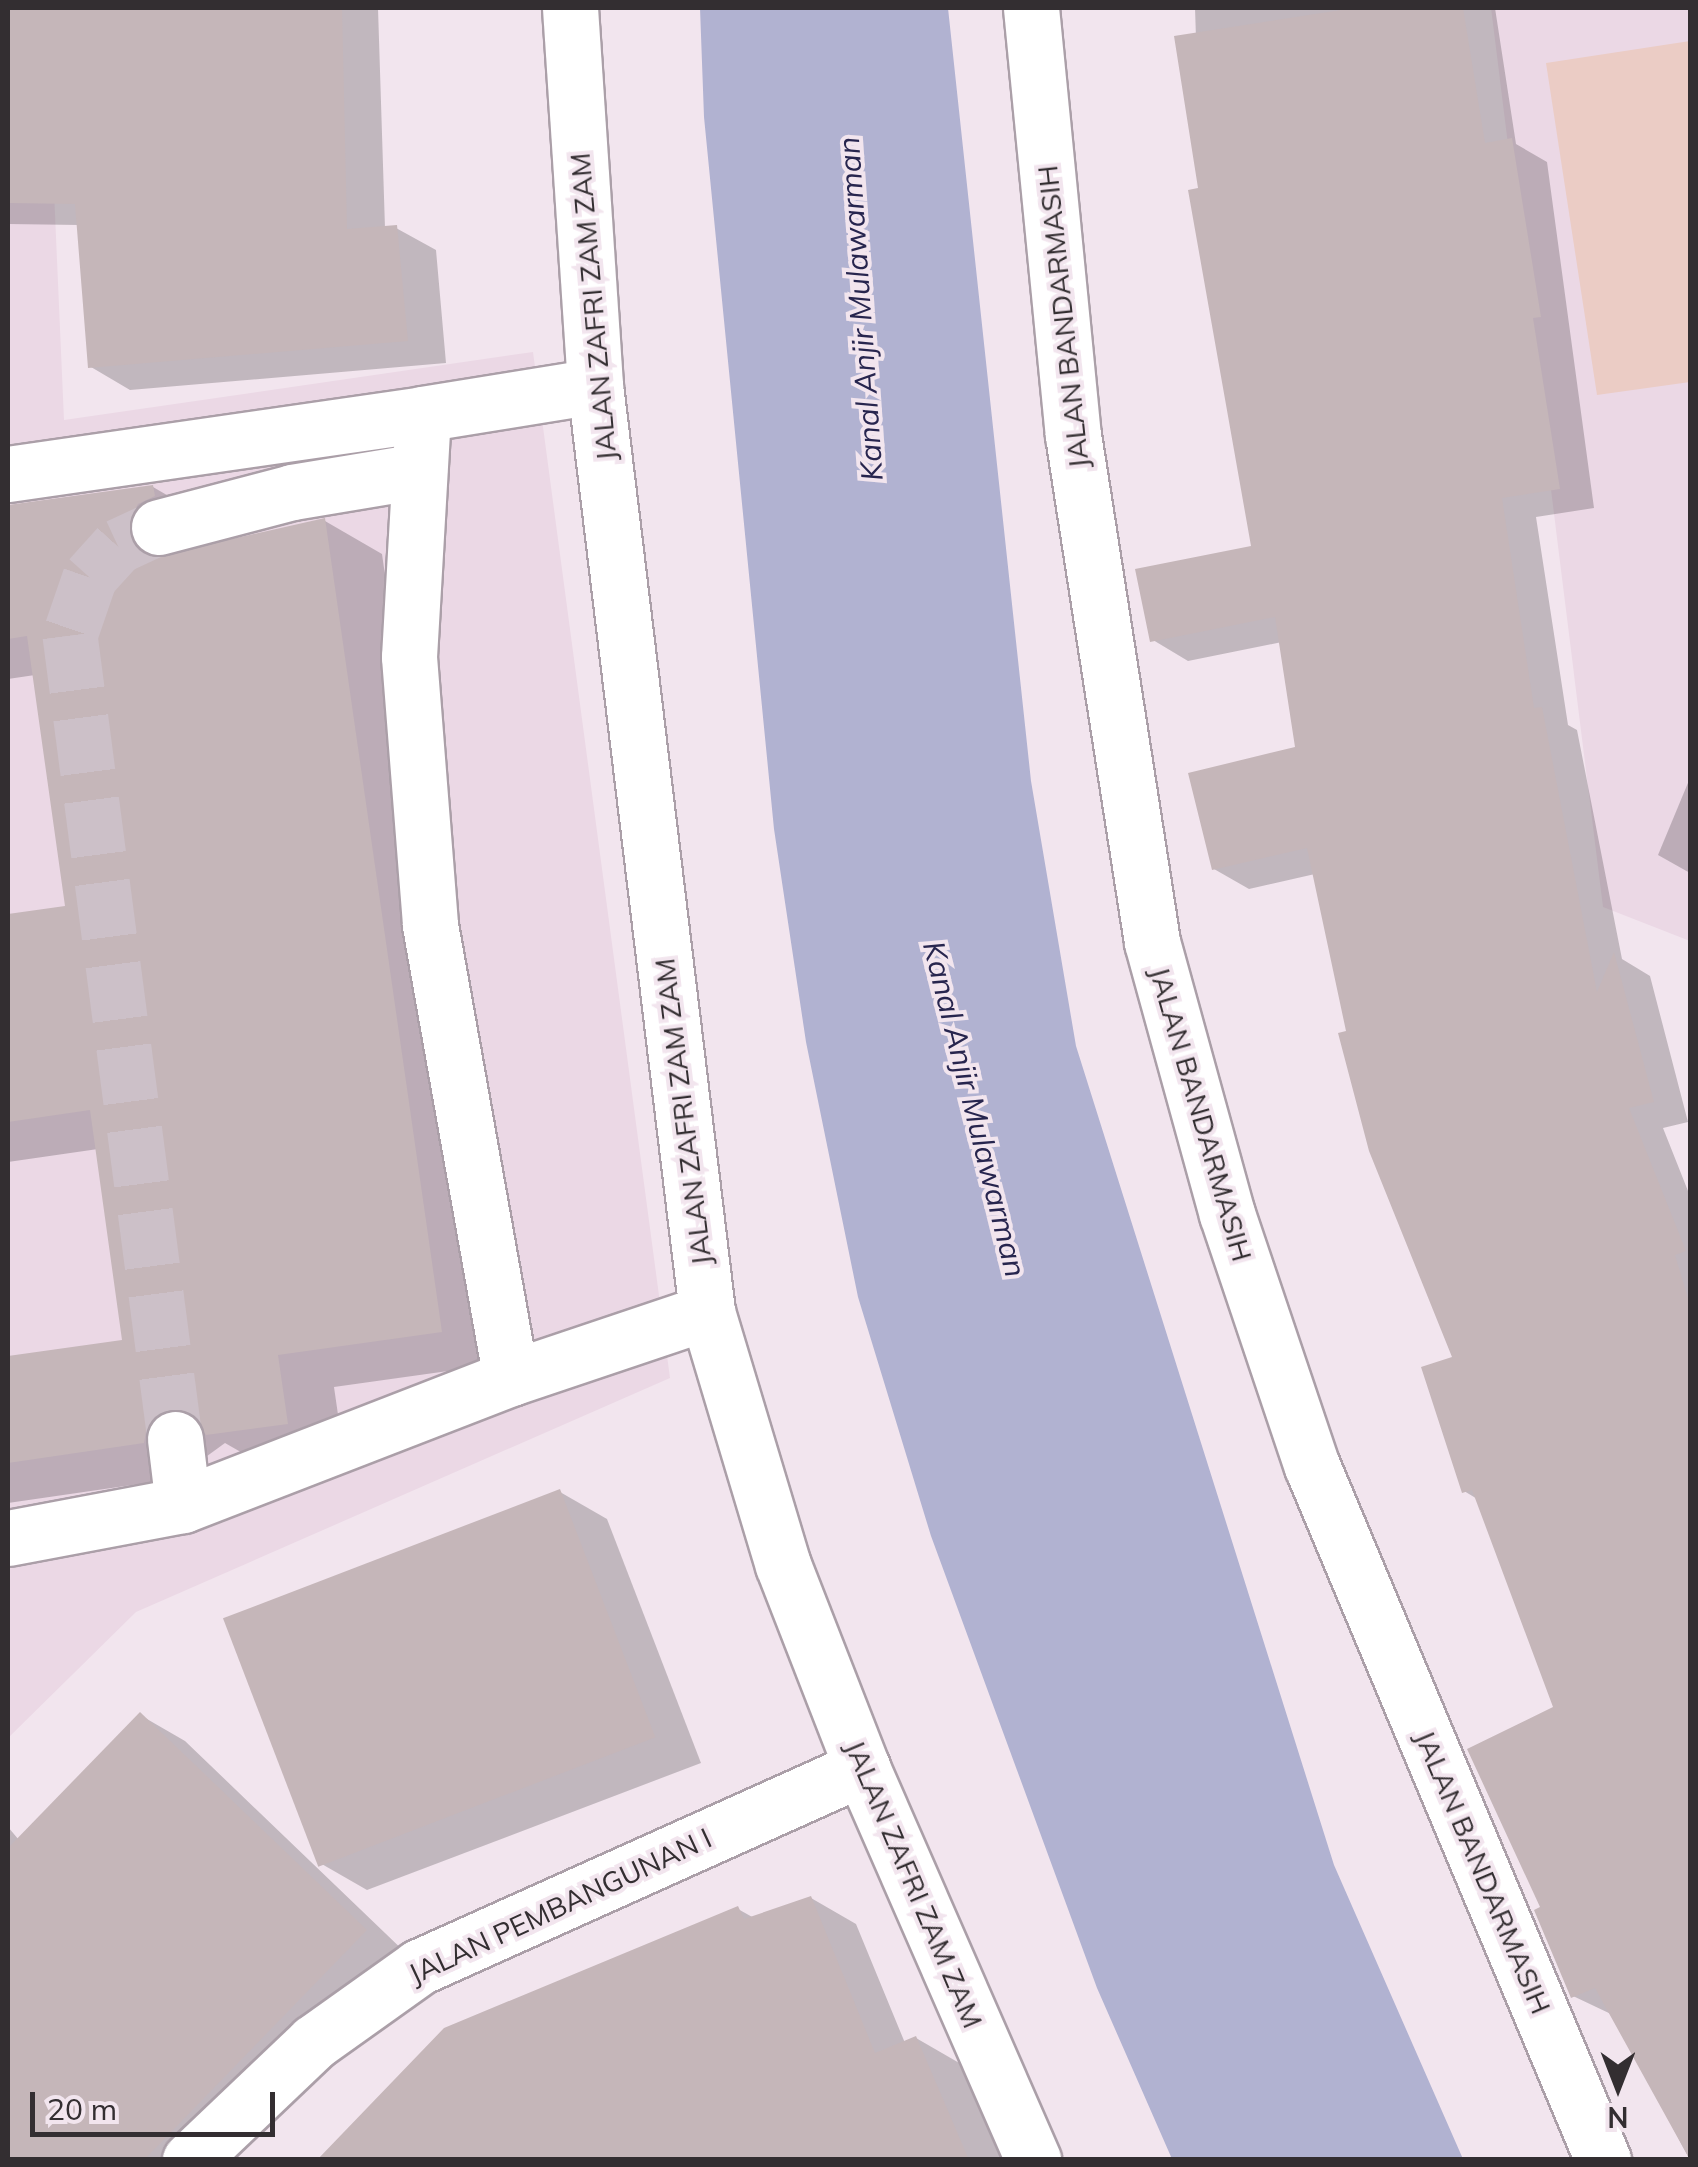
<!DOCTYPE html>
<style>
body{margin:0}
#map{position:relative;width:1698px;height:2167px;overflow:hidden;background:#f2e5ee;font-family:Mulish,sans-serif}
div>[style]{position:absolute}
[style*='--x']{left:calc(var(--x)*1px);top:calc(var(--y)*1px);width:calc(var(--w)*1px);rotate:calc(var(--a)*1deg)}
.built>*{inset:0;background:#ebd8e5}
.green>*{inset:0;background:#ebccc5}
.water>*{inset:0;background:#b1b2d1}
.shadow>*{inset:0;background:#0003}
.building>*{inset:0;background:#c5b6b9;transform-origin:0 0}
.minor-tunnel>*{height:55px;margin-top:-27.5px;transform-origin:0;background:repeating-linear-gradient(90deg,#ccc0c8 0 55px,transparent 0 83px)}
.roads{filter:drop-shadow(2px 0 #ab9fa8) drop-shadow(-2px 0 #ab9fa8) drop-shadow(0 2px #ab9fa8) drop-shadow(0 -2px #ab9fa8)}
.minor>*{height:55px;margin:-27.5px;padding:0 27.5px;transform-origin:27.5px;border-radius:27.5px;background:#fff}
.major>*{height:55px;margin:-27.5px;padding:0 27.5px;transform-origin:27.5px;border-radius:27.5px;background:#fff}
span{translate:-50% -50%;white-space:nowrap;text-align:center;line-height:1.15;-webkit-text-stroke:8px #f2e5ee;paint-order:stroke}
.street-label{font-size:28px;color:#332e31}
.water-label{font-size:30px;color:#27254e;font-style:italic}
.frame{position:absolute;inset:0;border:10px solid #332e31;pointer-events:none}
.north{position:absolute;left:1568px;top:2037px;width:100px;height:100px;-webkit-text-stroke:8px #f2e5ee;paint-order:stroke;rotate:180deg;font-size:28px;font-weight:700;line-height:40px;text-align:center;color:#332e31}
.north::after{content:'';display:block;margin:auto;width:35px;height:45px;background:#332e31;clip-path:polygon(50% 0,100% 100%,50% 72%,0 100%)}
.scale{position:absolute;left:30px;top:2092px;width:245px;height:45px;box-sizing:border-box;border:5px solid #332e31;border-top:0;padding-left:12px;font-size:30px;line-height:35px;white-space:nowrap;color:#332e31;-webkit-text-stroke:8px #f2e5ee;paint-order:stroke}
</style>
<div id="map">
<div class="built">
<i style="clip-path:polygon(8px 8px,46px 8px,64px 420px,533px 352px,670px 1378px,136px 1612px,8px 1738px)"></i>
<i style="clip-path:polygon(1491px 8px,1690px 8px,1690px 941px,1603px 907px)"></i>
</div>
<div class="green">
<i style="clip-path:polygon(1690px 41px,1690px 382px,1597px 395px,1546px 63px)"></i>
</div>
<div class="water">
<i style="clip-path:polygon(700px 8px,948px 8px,1031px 781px,1076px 1046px,1334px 1865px,1463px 2159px,1172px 2159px,1097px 1988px,931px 1536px,858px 1297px,806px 1042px,774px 829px,704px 117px)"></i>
</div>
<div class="shadow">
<i style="clip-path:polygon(8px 8px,378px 8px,385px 228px,396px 228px,436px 250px,446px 363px,130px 390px,91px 367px,79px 225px,8px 224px)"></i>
<i style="clip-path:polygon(1195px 8px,1501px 8px,1495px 8px,1516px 144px,1547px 162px,1594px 508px,1536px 517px,1568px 725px,1577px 730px,1622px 959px,1650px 976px,1688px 1122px,1663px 1128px,1690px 1196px,1690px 2160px,1613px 2015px,1573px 1996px,1543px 1909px,1556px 1708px,1479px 1500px,1464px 1491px,1455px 1359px,1349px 1033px,1315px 874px,1249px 889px,1214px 869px,1298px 748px,1282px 642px,1188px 661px,1153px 640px,1254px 548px,1201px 190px)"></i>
<i style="clip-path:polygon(153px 487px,210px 520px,186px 552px,325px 521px,382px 554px,498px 1364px,334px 1387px,344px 1456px,265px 1466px,225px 1443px,203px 1459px,201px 1475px,8px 1503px,8px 1359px,125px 1342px,98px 1149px,8px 1162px,8px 916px,68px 908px,35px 675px,8px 679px,8px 508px)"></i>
<i style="clip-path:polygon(1690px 778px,1690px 873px,1658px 855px)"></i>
<i style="clip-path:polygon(560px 1492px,607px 1519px,701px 1763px,367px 1890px,320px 1863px)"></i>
<i style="clip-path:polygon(140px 1715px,185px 1741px,410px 1957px,214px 2160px,8px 2160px,8px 1827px,19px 1840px)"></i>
<i style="clip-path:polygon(811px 1898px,856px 1924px,905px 2043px,916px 2038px,961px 2064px,1002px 2160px,320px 2160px,738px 1909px,754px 1918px)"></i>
</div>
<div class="building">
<i style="clip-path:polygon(8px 8px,342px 8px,347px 229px,397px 225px,408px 341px,88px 368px,75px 204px,8px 203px)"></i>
<i style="clip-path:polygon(1354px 8px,1463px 8px,1485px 143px,1512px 138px,1541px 317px,1533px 318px,1560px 489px,1502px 498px,1534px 708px,1542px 707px,1597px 992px,1614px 952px,1654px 1102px,1629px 1108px,1686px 1251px,1675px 1255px,1690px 1305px,1690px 2160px,1595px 1988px,1571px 1998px,1534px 1910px,1540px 1907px,1467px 1749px,1553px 1707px,1472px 1490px,1462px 1493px,1421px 1367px,1452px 1357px,1369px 1151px,1338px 1033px,1346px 1031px,1307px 848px,1212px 870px,1188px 773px,1295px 747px,1275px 617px,1150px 642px,1135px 569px,1251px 546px,1188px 190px,1198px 188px,1174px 36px)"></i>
<i style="clip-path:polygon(153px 485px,155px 496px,138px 504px,129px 520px,136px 548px,152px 557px,325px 518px,442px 1332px,278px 1355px,288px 1424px,206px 1435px,188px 1411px,170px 1408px,147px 1426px,144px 1443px,8px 1463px,8px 1356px,122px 1340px,90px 1110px,8px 1122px,8px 914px,65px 906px,27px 636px,8px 639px,8px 505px)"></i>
<i style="left:560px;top:1489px;width:266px;height:361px;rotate:69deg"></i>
<i style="clip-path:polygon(140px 1712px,367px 1930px,144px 2160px,8px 2160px,8px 1848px)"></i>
<i style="clip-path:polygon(811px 1896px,875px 2053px,916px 2036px,969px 2160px,317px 2160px,444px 2028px,738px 1906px,744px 1919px)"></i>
</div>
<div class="minor-tunnel">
<i style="--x:159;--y:527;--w:45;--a:155.1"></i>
<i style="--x:118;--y:546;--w:42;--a:132.1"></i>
<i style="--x:90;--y:577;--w:61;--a:109"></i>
<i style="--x:70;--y:635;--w:811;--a:82.56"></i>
</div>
<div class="roads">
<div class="minor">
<i style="--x:1031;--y:8;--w:429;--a:84.4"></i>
<i style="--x:1073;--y:435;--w:513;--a:81.14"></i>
<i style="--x:1152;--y:942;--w:282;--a:74.6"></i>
<i style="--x:1227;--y:1214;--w:266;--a:71.4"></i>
<i style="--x:1312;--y:1466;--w:753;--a:67.25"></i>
<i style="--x:595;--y:386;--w:174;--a:170.8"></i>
<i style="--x:423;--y:414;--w:243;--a:93.3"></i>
<i style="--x:409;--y:657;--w:269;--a:85.5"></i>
<i style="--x:430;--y:925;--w:460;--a:79.9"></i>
<i style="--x:511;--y:1378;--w:207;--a:-18.6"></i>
<i style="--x:8;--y:474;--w:419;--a:-8.2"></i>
<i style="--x:159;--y:527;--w:138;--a:-14.7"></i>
<i style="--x:292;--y:492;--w:129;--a:-9.4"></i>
<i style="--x:175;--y:1439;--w:66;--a:83.1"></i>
<i style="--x:8;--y:1538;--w:178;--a:-10.7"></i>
<i style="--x:183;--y:1505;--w:352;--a:-21.2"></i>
<i style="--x:190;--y:2160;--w:171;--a:-43.6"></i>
<i style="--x:314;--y:2042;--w:129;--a:-35.5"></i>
<i style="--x:419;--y:1967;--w:486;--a:-24.2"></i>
</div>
<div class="major">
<i style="--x:570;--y:8;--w:379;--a:86.2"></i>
<i style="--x:595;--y:386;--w:933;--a:83.1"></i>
<i style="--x:707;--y:1312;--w:264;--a:73.3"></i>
<i style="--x:783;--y:1565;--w:218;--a:68.7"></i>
<i style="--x:862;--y:1768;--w:428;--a:66.4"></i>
</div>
</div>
<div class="street-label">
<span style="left:593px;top:307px;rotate:-95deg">JALAN ZAFRI ZAM ZAM</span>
<span style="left:1063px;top:317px;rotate:-96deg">JALAN BANDARMASIH</span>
<span style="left:683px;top:1112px;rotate:-97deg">JALAN ZAFRI ZAM ZAM</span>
<span style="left:1201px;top:1114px;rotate:74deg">JALAN BANDARMASIH</span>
<span style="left:1483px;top:1872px;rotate:67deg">JALAN BANDARMASIH</span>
<span style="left:914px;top:1884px;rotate:67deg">JALAN ZAFRI ZAM ZAM</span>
<span style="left:560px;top:1906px;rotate:-25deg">JALAN PEMBANGUNAN I</span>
</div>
<div class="water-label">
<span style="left:860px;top:309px;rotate:-94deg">Kanal Anjir Mulawarman</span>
<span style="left:975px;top:1109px;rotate:76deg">Kanal Anjir Mulawarman</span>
</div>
<div class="frame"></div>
<div class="north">N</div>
<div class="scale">20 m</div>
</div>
